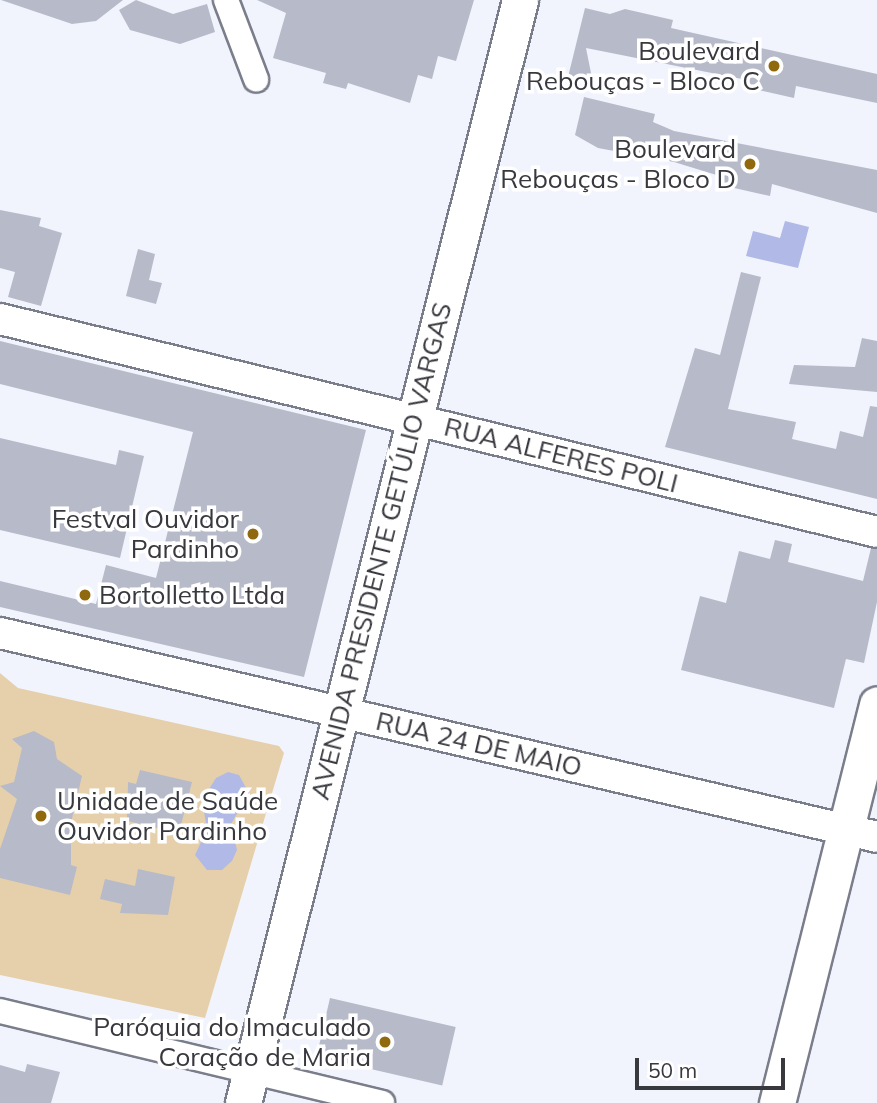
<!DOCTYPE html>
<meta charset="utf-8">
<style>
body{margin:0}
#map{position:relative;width:877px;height:1103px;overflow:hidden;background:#f1f4fd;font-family:Mulish,sans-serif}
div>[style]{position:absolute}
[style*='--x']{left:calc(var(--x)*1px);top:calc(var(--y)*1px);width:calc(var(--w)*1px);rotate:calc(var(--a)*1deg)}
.green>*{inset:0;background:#e6d0ab}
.water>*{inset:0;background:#b1bae6}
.building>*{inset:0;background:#b7bac9;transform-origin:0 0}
.roads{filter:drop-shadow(2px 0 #7a7d8a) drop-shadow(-2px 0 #7a7d8a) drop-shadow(0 2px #7a7d8a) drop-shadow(0 -2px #7a7d8a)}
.minor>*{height:24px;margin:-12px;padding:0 12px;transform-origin:12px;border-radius:12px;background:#fff}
.tertiary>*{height:30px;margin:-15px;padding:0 15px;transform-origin:15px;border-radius:15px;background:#fff}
.secondary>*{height:35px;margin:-17.5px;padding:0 17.5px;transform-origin:17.5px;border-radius:17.5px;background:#fff}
.dots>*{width:19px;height:19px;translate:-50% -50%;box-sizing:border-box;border:4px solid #fff;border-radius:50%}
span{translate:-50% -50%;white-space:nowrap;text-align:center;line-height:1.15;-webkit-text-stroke:7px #fff;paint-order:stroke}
.poi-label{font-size:26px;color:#38393f}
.right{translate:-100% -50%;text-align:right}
.left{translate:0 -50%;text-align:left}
.street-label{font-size:26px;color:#38393f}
.scale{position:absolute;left:635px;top:1058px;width:150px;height:32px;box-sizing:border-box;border:4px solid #38393f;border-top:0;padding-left:9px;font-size:21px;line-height:24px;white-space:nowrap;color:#38393f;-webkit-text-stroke:5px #fff;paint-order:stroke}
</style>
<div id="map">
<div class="green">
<i style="clip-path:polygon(0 673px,18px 688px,279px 746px,284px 753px,205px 1018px,0 975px)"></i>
</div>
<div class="water">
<i style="clip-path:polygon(785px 221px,809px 227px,798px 268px,746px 256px,753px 231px,780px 238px)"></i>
<i style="clip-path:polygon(228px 772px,239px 775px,249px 793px,231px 824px,237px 850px,232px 861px,222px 870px,207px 870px,195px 855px,207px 829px,202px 800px,216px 778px)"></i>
</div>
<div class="building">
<i style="clip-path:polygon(1px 0,123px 0,96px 21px,72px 24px)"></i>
<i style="clip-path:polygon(136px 0,173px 14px,207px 4px,215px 32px,180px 44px,130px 30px,119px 10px)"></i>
<i style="clip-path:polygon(257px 0,474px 0,456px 61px,438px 56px,432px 79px,418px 75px,410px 103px,348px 83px,346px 89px,323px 83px,326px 73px,273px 58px,286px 13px)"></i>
<i style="clip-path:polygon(585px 8px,610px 14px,625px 9px,673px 20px,671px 28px,877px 74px,877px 103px,796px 86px,794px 98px,745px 87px,747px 80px,586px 48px,593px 83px,568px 77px)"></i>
<i style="clip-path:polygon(584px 97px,655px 114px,653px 122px,674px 131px,877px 170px,877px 213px,772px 184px,770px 196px,721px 185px,723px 177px,674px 162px,598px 148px,575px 135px)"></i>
<i style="clip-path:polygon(0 210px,41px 218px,39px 226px,62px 233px,41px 306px,8px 297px,15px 272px,0 268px)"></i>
<i style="clip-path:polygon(138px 249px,155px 254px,149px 280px,162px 283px,156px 304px,126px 296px)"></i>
<i style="clip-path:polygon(741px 272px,761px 277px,728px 409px,796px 422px,792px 439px,836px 449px,840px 431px,863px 437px,870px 406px,877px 407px,877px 499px,665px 447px,695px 348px,720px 355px)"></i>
<i style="clip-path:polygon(862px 338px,877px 341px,877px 392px,789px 384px,794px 365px,855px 367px)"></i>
<i style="clip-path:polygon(0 341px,366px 430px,304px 677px,0 607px,0 581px,96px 604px,106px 565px,156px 578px,193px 432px,0 384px)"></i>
<i style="clip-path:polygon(0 438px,116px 465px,119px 450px,144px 456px,120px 558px,0 530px)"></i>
<i style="clip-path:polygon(775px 540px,792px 544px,788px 562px,863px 581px,871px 548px,877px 549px,877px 602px,864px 663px,846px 659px,834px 708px,681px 670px,700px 596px,726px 603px,739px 551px,770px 559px)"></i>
<i style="clip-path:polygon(34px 731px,54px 742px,57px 759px,82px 776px,71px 823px,71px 865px,77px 867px,70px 895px,0 878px,0 849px,17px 799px,0 786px,14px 782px,22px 748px,12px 739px)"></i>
<i style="clip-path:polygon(140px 770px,192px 782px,179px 833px,127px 821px,128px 782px,136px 784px)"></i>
<i style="clip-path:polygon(138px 869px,175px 877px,168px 915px,120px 913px,122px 904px,100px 899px,105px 879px,135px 886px)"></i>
<i style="left:330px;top:998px;width:129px;height:60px;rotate:13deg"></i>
<i style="clip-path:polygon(27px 1064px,60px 1072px,51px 1103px,0 1103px,0 1065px,25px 1072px)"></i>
</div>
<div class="roads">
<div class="minor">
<i style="--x:226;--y:0;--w:85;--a:69.2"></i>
<i style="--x:0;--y:1011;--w:393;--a:13.5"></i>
</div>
<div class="tertiary">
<i style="--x:0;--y:319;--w:902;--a:13.65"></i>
<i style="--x:0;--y:633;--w:900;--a:13.09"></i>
</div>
<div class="secondary">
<i style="--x:243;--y:1103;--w:1137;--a:-75.9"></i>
<i style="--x:777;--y:1103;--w:411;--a:-75.9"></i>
</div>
</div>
<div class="dots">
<i style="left:774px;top:66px;background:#90680e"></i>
<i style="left:750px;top:164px;background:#90680e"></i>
<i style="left:253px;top:534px;background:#90680e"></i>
<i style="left:85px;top:595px;background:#90680e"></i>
<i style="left:41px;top:816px;background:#90680e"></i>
<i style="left:385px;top:1042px;background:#90680e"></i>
</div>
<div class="poi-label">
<span class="right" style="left:760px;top:66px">Boulevard<br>Rebouças - Bloco C</span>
<span class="right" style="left:736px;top:164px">Boulevard<br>Rebouças - Bloco D</span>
<span class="right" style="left:239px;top:534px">Festval Ouvidor<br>Pardinho</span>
<span class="left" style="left:99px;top:595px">Bortolletto Ltda</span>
<span class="left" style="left:57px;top:816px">Unidade de Saúde<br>Ouvidor Pardinho</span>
<span class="right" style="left:371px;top:1042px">Paróquia do Imaculado<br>Coração de Maria</span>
</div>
<div class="street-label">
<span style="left:561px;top:455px;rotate:14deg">RUA ALFERES POLI</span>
<span style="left:381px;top:551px;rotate:-76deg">AVENIDA PRESIDENTE GETÚLIO VARGAS</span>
<span style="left:479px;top:744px;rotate:13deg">RUA 24 DE MAIO</span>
</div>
<div class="scale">50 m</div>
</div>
